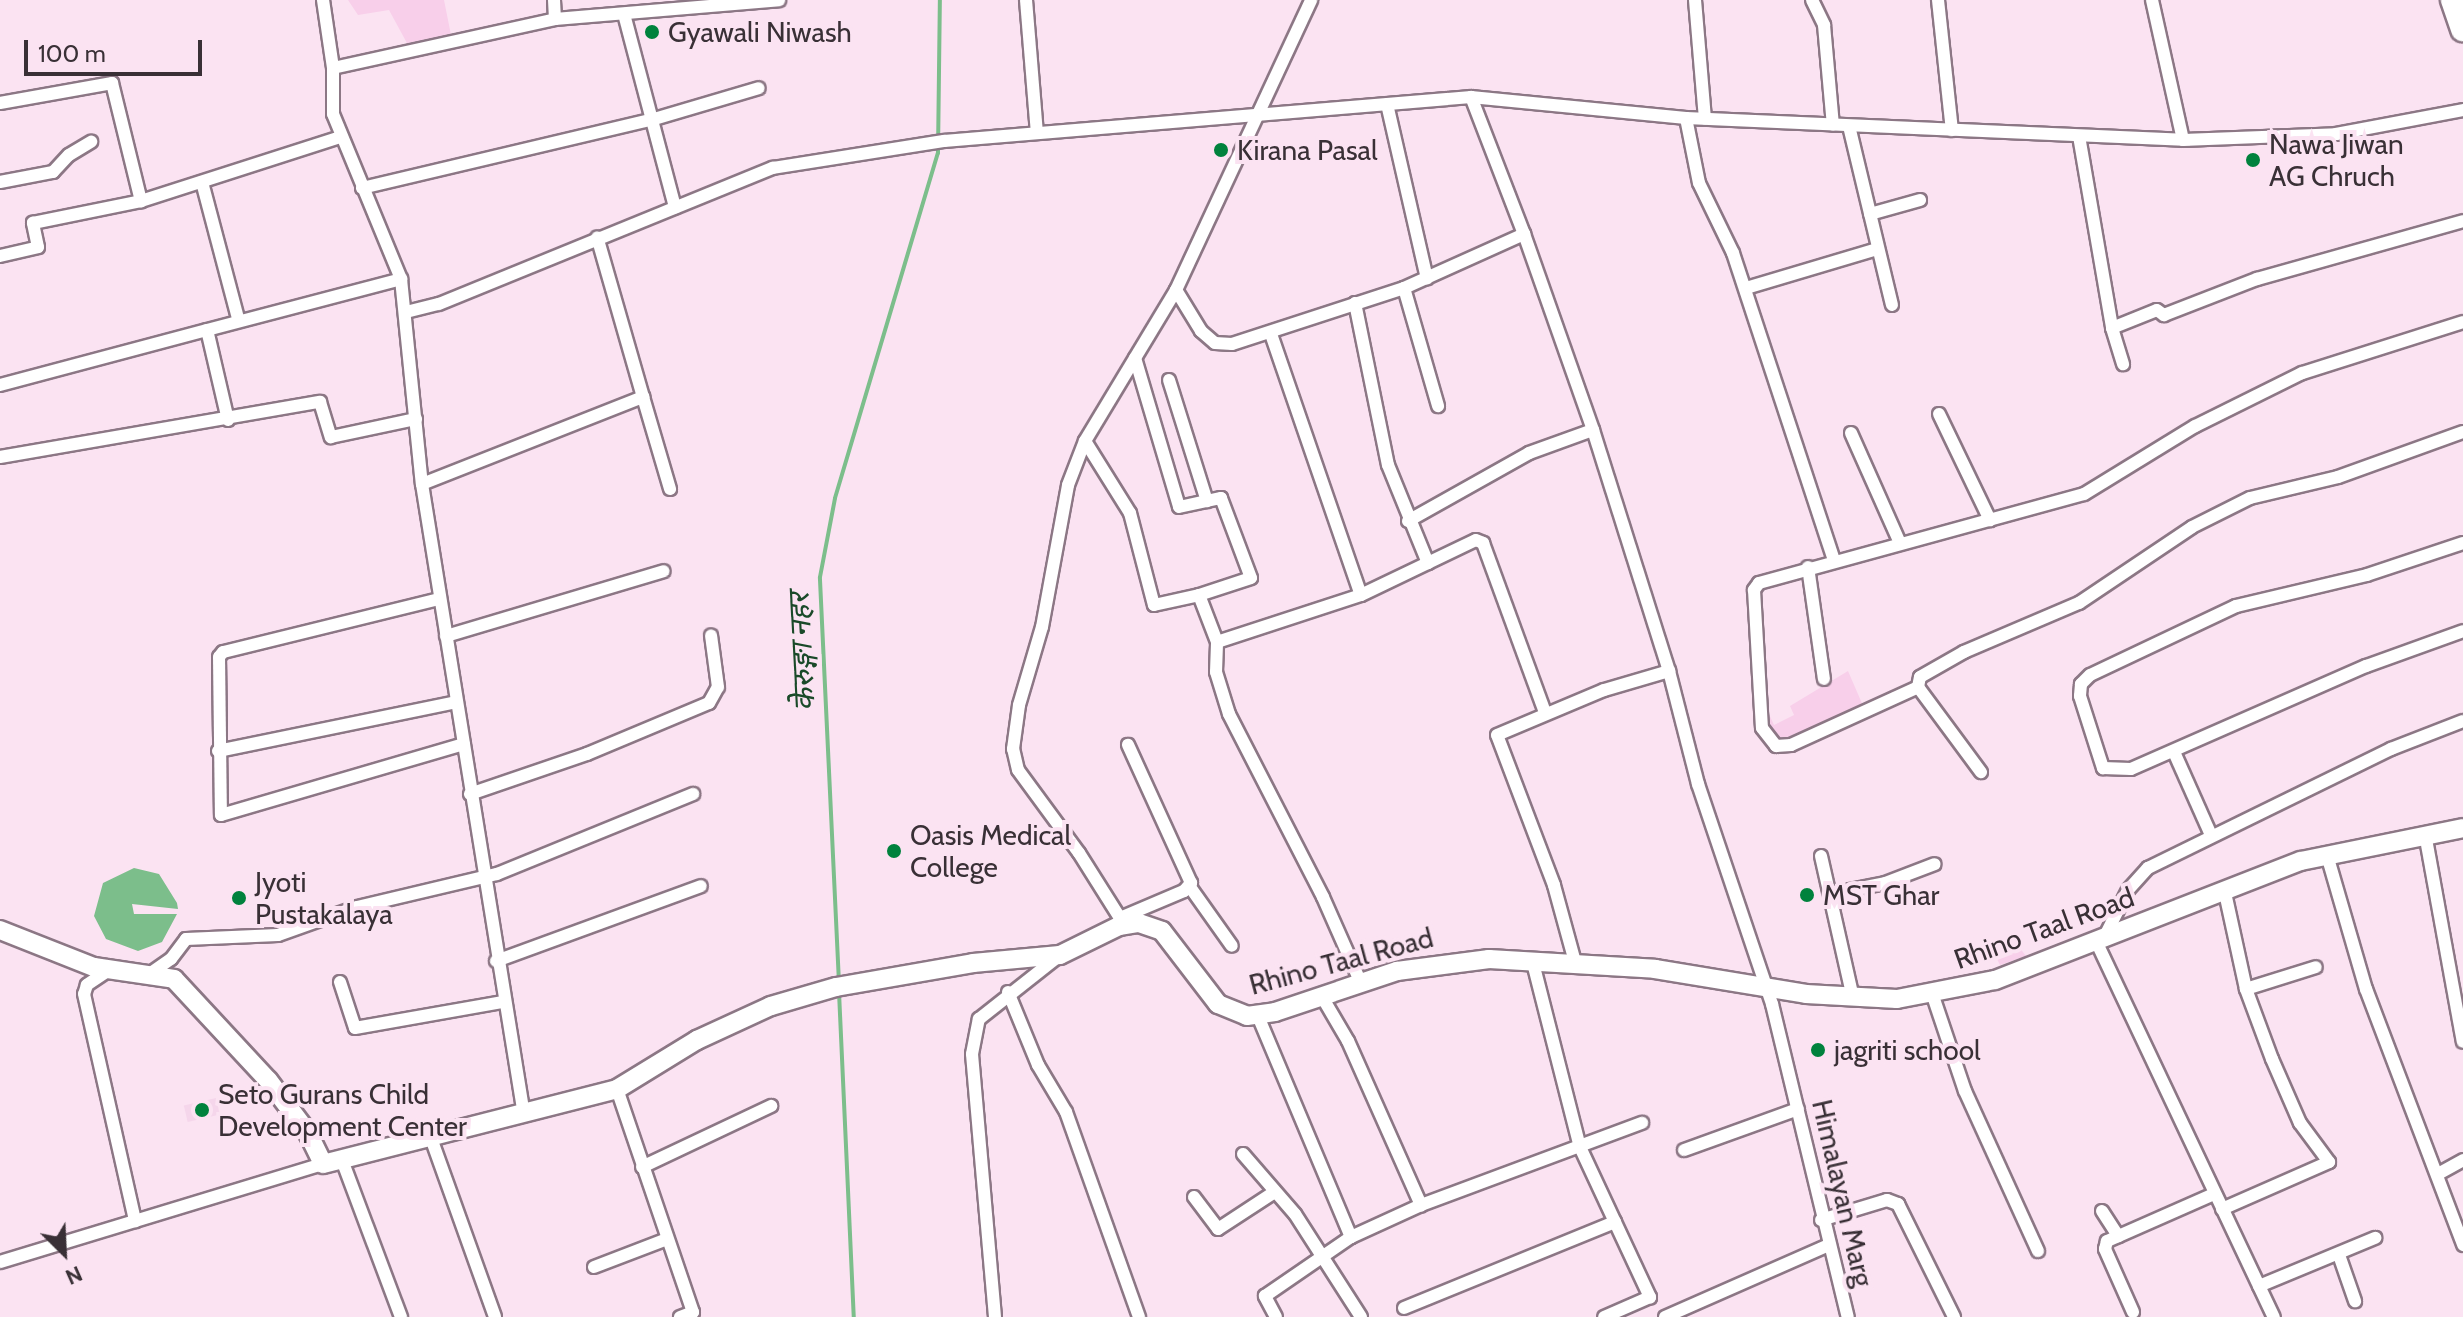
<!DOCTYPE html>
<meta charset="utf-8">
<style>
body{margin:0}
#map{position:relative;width:2463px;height:1317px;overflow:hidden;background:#fbe3f2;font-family:Cabin,"Noto Sans Devanagari",sans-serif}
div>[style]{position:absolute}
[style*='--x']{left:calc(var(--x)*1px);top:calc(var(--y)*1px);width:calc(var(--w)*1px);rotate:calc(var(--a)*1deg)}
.built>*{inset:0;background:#f5d6eb;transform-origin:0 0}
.green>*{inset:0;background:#f8cfea}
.water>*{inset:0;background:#7cbe8b}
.stream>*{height:4px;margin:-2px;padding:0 2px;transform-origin:2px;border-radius:2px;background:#7cbe8b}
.roads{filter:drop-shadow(2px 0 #8c7785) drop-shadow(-2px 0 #8c7785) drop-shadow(0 2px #8c7785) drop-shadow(0 -2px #8c7785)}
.street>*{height:12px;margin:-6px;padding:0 6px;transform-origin:6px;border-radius:6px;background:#fff}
.secondary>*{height:18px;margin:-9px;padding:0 9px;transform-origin:9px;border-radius:9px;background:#fff}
.highway>*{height:24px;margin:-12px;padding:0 12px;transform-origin:12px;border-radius:12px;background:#fff}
.dots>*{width:22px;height:22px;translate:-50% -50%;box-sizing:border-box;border:4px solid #fbe3f2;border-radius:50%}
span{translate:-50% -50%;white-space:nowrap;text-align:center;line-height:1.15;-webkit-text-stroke:8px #fbe3f2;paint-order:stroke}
.poi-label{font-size:28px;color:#393036}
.left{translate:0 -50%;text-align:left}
.street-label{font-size:28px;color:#393036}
.water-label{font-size:30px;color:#1a4a29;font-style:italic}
.north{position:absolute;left:24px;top:1213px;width:80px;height:80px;-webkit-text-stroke:6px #fbe3f2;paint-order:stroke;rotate:156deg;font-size:22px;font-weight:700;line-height:32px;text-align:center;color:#393036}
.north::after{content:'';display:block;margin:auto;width:28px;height:36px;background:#393036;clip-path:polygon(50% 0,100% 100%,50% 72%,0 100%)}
.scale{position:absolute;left:24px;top:40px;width:178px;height:36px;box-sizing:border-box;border:4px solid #393036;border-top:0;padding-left:10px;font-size:24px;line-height:28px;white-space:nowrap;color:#393036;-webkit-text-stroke:6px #fbe3f2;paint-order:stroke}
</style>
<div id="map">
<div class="built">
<i style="left:216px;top:1098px;width:17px;height:33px;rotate:77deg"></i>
</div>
<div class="green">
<i style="clip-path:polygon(348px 0,444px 0,451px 35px,408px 45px,389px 10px,358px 15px)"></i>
<i style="clip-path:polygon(1848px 671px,1864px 708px,1781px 740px,1771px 732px,1768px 712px,1774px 725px,1794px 715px,1790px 706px)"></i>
<i style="clip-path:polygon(2016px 943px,2026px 956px,2000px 965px,1994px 953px)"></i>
</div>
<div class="water">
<i style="clip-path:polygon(134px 868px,159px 874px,177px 903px,178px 909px,132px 904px,134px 914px,177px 914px,162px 942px,138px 951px,106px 939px,94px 916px,103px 883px)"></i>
</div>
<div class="stream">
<i style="--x:839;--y:983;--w:406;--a:-92.7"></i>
<i style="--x:820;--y:577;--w:80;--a:-79.2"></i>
<i style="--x:835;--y:498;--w:360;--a:-73.4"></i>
<i style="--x:938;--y:153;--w:153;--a:-89.3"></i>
<i style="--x:839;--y:992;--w:325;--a:87.4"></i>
</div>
<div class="roads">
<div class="street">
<i style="--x:323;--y:0;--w:69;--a:81.6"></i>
<i style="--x:333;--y:68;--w:46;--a:90"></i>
<i style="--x:333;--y:114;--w:178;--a:67.6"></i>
<i style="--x:401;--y:279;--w:206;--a:84.2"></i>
<i style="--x:422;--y:484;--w:639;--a:80.82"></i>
<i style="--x:554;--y:0;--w:19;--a:87"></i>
<i style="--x:1026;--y:0;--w:133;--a:85.3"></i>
<i style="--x:1695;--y:0;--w:119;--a:85.2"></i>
<i style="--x:1812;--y:0;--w:28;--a:64"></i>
<i style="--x:1824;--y:25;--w:100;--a:84.9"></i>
<i style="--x:1938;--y:0;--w:131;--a:83.9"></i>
<i style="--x:2152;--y:0;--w:143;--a:77.5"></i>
<i style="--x:624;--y:14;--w:200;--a:75.2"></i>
<i style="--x:333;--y:68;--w:227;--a:-12.4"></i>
<i style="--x:555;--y:19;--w:225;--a:-4.8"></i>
<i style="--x:0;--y:103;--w:114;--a:-10.1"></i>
<i style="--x:112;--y:83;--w:122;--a:76.2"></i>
<i style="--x:1387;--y:104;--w:179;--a:77.1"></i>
<i style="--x:1686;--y:118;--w:66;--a:78.7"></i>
<i style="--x:1699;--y:183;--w:78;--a:64.1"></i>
<i style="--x:1733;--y:253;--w:323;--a:71.8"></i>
<i style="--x:1849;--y:126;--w:184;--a:76.5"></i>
<i style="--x:2079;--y:136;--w:195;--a:80.2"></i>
<i style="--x:2112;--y:328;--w:38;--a:73"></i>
<i style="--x:0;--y:182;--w:54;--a:-10.7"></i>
<i style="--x:53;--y:172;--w:23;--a:-47"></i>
<i style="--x:69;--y:155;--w:26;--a:-31"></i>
<i style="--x:202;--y:182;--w:141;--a:75.2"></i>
<i style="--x:362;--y:188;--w:300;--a:-13.3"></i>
<i style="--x:654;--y:119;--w:109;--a:-16.4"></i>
<i style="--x:1870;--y:214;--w:52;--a:-15.6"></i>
<i style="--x:1524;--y:234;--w:208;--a:70.6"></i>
<i style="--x:1593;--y:430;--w:253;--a:72.5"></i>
<i style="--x:1669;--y:671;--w:117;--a:75.6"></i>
<i style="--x:1698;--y:784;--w:232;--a:71.4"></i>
<i style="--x:1772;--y:1004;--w:322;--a:76.4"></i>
<i style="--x:0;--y:256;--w:39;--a:-13"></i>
<i style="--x:38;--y:247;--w:25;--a:-102"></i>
<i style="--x:33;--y:223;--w:110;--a:-11.5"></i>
<i style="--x:141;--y:201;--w:209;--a:-17.8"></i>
<i style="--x:1404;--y:288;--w:123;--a:73.9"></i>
<i style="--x:1746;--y:288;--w:137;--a:-16.6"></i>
<i style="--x:1176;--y:290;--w:48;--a:58.6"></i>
<i style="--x:1201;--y:331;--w:18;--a:41"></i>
<i style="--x:1215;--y:343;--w:17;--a:3"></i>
<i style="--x:1232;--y:344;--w:181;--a:-18"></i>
<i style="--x:1404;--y:288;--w:132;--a:-24.2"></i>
<i style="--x:1524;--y:234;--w:147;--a:-111.1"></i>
<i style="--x:1355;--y:303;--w:165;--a:78.5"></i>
<i style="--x:1388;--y:465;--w:106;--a:67.8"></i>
<i style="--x:406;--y:312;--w:34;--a:-14"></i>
<i style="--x:439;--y:304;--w:361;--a:-22.2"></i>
<i style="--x:773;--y:168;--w:173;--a:-9"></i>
<i style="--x:944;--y:141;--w:529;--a:-4.77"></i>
<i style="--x:1471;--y:97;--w:216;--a:5.6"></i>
<i style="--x:1686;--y:118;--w:497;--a:2.5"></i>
<i style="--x:2183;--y:140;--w:153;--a:-2.2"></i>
<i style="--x:2336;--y:134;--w:129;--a:-10.7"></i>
<i style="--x:2463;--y:322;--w:169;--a:162.4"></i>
<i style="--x:2302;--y:373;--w:119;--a:153.6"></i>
<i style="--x:2195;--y:426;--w:130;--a:148.5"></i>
<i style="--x:2084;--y:494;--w:337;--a:164.7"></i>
<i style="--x:1759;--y:583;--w:9;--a:126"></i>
<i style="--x:1754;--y:590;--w:138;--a:86.7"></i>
<i style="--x:1762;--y:728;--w:23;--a:52"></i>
<i style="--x:1776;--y:746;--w:15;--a:-4"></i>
<i style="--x:1791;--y:745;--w:140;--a:-24.5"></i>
<i style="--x:1918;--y:687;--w:10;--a:-79"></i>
<i style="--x:1920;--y:677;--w:51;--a:-29.6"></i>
<i style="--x:1964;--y:652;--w:125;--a:-23.1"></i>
<i style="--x:2079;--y:603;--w:136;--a:-33.9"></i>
<i style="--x:2192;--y:527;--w:65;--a:-26.6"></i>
<i style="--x:2250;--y:498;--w:90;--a:-13.4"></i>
<i style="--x:2338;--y:477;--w:133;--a:-19.8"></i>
<i style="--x:2112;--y:328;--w:48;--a:-21.8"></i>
<i style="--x:2157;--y:310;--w:9;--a:36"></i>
<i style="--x:2164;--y:315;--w:100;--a:-21.2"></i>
<i style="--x:2257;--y:279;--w:214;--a:-15.7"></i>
<i style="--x:1271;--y:334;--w:276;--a:71"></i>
<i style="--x:1135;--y:358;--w:155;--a:73.5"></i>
<i style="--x:1179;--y:507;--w:43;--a:-12.1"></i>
<i style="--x:1221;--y:498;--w:85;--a:69.4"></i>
<i style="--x:1251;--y:578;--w:55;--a:161.9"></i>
<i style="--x:1169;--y:380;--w:127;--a:72.6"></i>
<i style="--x:0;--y:385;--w:214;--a:-14.9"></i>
<i style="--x:643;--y:397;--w:96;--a:73.6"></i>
<i style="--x:1939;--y:414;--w:118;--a:64.3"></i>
<i style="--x:228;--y:420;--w:92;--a:-103.1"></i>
<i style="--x:207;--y:330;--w:201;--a:-14.7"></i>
<i style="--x:1851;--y:433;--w:120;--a:66"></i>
<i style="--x:1085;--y:441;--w:85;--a:58"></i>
<i style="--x:1130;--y:513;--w:95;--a:75.4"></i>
<i style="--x:1154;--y:605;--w:46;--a:-12.5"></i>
<i style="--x:1199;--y:595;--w:50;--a:69"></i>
<i style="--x:0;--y:457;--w:325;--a:-9.8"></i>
<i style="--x:320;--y:402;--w:37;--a:73"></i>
<i style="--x:331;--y:437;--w:87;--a:-12"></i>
<i style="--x:422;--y:484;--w:238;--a:-21.5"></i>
<i style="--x:643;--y:397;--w:166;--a:-106"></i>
<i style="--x:1408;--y:521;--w:139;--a:-29.3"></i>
<i style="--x:1529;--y:453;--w:68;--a:-19.8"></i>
<i style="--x:2463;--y:543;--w:101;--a:161.6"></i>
<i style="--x:2367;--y:575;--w:135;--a:166.7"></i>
<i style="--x:2236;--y:606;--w:161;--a:154.7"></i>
<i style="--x:2090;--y:675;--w:13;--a:135"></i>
<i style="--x:2081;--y:684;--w:12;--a:95"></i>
<i style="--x:2080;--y:696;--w:76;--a:72.3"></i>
<i style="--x:2103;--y:768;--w:28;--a:2"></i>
<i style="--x:2131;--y:769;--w:257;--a:-23.7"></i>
<i style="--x:2366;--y:666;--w:103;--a:-19.8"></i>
<i style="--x:1808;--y:567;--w:113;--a:81.9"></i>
<i style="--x:439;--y:599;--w:222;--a:166.2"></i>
<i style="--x:223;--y:652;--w:6;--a:129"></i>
<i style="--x:219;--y:657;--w:158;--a:89.3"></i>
<i style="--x:221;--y:815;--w:253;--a:-16.3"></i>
<i style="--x:446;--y:636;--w:227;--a:-16.6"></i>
<i style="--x:1918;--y:687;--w:106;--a:53.5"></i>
<i style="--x:218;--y:751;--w:243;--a:-11.6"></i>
<i style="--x:2174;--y:752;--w:91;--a:66"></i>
<i style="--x:470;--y:794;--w:124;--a:-18.9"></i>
<i style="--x:587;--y:754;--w:132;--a:-22.7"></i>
<i style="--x:709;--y:703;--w:18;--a:-61"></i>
<i style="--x:718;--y:687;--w:52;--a:-97.7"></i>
<i style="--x:2426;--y:839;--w:206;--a:79.7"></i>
<i style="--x:2327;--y:855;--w:140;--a:73.8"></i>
<i style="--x:2366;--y:989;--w:274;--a:69.2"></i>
<i style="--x:1821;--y:856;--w:146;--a:77.3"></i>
<i style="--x:1190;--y:887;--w:72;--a:54.6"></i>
<i style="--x:1830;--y:894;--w:56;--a:-11.3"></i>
<i style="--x:1885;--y:883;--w:53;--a:-20.8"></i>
<i style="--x:1120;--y:918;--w:69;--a:-22.9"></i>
<i style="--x:1184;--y:891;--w:11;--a:-49"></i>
<i style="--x:1191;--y:883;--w:152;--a:-114.5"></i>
<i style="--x:1119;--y:926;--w:8;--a:-83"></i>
<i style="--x:1120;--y:918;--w:77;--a:-122.2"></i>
<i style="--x:1079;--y:853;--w:103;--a:-126.3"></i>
<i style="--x:1018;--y:770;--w:22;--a:-103"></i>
<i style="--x:1013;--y:749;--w:44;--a:-82.2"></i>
<i style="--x:1019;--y:705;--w:81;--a:-73.6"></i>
<i style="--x:1042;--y:627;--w:144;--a:-79.6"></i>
<i style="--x:1068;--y:485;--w:47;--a:-68.9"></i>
<i style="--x:1085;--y:441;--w:176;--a:-58.9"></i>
<i style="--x:1176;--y:290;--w:320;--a:-65"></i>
<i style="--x:2104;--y:938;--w:54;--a:-63.4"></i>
<i style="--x:2128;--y:890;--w:30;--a:-48"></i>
<i style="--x:2148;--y:868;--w:271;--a:-26.1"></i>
<i style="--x:2391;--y:749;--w:77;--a:-21.3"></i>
<i style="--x:2096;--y:941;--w:416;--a:64.7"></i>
<i style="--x:1532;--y:959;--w:194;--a:75.7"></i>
<i style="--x:1580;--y:1147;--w:166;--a:65"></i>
<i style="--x:1650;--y:1297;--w:50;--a:156.5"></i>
<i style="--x:496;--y:961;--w:218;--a:-20.1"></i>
<i style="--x:1575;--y:962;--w:80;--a:-105.3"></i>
<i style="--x:1554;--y:885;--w:160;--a:-110.8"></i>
<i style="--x:1497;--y:735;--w:116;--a:-22.8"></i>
<i style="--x:1604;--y:690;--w:68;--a:-16.3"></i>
<i style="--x:109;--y:970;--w:27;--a:146"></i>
<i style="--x:87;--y:985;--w:9;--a:108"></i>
<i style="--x:84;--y:994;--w:233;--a:77.3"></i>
<i style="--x:148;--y:975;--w:28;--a:-35"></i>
<i style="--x:171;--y:959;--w:25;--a:-53"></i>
<i style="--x:186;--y:939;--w:92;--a:-2.5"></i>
<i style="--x:278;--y:935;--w:84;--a:-19.5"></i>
<i style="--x:357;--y:907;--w:144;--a:-13.3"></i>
<i style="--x:497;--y:874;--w:212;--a:-22.2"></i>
<i style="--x:1360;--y:981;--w:92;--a:-113.8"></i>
<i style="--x:1323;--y:897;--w:206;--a:-117.2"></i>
<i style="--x:1229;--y:714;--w:44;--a:-107.2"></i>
<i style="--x:1216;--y:672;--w:30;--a:-88"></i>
<i style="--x:1217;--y:642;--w:151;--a:-18.1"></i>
<i style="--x:1361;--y:595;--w:127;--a:-25.6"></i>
<i style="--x:1476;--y:540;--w:8;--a:23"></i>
<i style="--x:1483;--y:543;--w:180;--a:69.9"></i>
<i style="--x:340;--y:982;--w:48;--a:71.9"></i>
<i style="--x:355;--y:1028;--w:149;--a:-10"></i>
<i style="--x:2246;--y:989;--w:73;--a:-17.4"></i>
<i style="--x:1008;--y:992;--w:79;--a:67.7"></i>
<i style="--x:1038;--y:1065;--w:55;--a:59.2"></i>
<i style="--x:1066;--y:1112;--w:218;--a:70.4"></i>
<i style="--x:1321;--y:995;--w:53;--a:59.6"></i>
<i style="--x:1348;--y:1041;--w:180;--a:66"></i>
<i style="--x:1933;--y:996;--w:100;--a:71.4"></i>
<i style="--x:1965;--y:1091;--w:176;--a:65.5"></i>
<i style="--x:1258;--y:1016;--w:240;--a:67.2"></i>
<i style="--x:617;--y:1089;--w:236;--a:71.2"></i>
<i style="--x:693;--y:1312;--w:14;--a:159"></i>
<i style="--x:431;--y:1138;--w:190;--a:70.3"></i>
<i style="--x:1684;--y:1150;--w:121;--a:-19.8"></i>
<i style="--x:1243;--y:1154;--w:79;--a:49.1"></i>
<i style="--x:1295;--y:1214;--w:122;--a:57.3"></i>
<i style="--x:342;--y:1160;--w:168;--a:69.4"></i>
<i style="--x:642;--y:1167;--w:143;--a:-25.3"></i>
<i style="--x:2438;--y:1174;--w:29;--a:-29"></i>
<i style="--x:1194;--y:1197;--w:40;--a:53"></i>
<i style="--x:1218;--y:1229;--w:66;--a:-33.2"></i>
<i style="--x:2222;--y:1209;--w:117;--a:-23.7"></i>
<i style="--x:2329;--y:1162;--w:49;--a:-126.6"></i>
<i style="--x:2300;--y:1123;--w:70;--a:-113.6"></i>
<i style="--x:2272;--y:1059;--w:75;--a:-110.4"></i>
<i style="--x:2246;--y:989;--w:103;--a:-102.3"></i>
<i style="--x:2102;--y:1211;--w:30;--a:57"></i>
<i style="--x:1821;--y:1220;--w:69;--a:-16.9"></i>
<i style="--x:1887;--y:1200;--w:12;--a:20"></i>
<i style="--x:1898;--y:1204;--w:126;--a:63.6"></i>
<i style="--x:2339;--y:1255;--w:49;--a:70.8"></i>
<i style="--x:0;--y:1262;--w:338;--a:-16.9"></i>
<i style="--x:594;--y:1267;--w:78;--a:-21"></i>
<i style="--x:2259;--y:1286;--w:126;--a:-22.5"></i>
<i style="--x:1404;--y:1308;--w:228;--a:-22.2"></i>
<i style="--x:2133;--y:1312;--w:69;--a:-114"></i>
<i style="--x:2105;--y:1249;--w:8;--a:-76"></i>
<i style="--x:2107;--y:1241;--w:117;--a:-23.7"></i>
<i style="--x:995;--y:1317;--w:264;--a:-95"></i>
<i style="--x:972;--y:1054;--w:36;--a:-79"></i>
<i style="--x:979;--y:1019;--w:103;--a:-38.3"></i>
<i style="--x:1276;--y:1317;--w:24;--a:-118"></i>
<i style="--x:1265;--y:1296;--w:104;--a:-34.5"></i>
<i style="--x:1351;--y:1237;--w:77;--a:-24.6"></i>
<i style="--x:1421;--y:1205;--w:236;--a:-20.4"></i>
<i style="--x:1665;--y:1317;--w:177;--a:-23.7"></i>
</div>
<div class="secondary">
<i style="--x:0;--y:930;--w:101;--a:21.5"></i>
<i style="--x:94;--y:967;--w:81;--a:8.5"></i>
<i style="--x:174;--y:979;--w:138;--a:47.1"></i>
<i style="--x:268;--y:1080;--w:66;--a:53"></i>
<i style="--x:308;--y:1133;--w:34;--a:64"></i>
<i style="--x:323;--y:1164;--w:303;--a:-14.3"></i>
<i style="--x:617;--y:1089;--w:94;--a:-31.5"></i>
<i style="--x:697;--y:1040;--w:81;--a:-24.7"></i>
<i style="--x:771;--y:1006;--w:68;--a:-16.3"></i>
<i style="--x:836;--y:987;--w:139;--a:-9.9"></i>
<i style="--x:973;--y:963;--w:87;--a:-5.3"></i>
<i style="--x:1060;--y:955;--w:66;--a:-26.2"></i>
<i style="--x:1119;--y:926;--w:20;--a:-9"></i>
<i style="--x:1139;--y:923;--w:24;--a:19"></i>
<i style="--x:1162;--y:931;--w:92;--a:52.5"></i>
<i style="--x:1218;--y:1004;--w:31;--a:22"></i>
<i style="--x:1247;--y:1016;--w:28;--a:-8"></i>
<i style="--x:1275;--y:1012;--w:129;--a:-18.6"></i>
<i style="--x:1397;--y:971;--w:93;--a:-7.4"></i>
<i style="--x:1489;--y:959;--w:166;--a:3.4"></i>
<i style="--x:1655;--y:969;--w:153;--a:9.4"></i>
<i style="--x:1806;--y:994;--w:91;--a:3.1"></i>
<i style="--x:1897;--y:999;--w:100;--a:-11"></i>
<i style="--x:1995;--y:980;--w:328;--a:-21.3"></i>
<i style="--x:2301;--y:861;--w:165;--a:-11.5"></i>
</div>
<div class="highway">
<i style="--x:2453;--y:0;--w:31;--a:71"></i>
</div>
</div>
<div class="dots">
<i style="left:652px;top:32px;background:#00823d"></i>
<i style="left:1221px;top:150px;background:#00823d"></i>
<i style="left:2253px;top:160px;background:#00823d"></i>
<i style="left:894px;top:851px;background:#00823d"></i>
<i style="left:1807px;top:895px;background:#00823d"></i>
<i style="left:239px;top:898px;background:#00823d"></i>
<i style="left:1818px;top:1050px;background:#00823d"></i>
<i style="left:202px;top:1110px;background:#00823d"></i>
</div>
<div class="poi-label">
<span class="left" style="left:668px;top:32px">Gyawali Niwash</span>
<span class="left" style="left:2269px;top:160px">Nawa Jiwan<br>AG Chruch</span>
<span class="left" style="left:1237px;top:150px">Kirana Pasal</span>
<span class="left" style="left:910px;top:851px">Oasis Medical<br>College</span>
<span class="left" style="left:255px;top:898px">Jyoti<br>Pustakalaya</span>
<span class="left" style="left:1823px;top:895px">MST Ghar</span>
<span class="left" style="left:1834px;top:1050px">jagriti school</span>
<span class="left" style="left:218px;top:1110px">Seto Gurans Child<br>Development Center</span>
</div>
<div class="street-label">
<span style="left:2044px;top:928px;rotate:-20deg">Rhino Taal Road</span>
<span style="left:1341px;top:961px;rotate:-15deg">Rhino Taal Road</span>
<span style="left:1843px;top:1193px;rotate:77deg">Himalayan Marg</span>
</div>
<div class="water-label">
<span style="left:802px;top:652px;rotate:-93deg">केेरुङ्गा नहर</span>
</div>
<div class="north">N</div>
<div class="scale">100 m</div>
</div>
